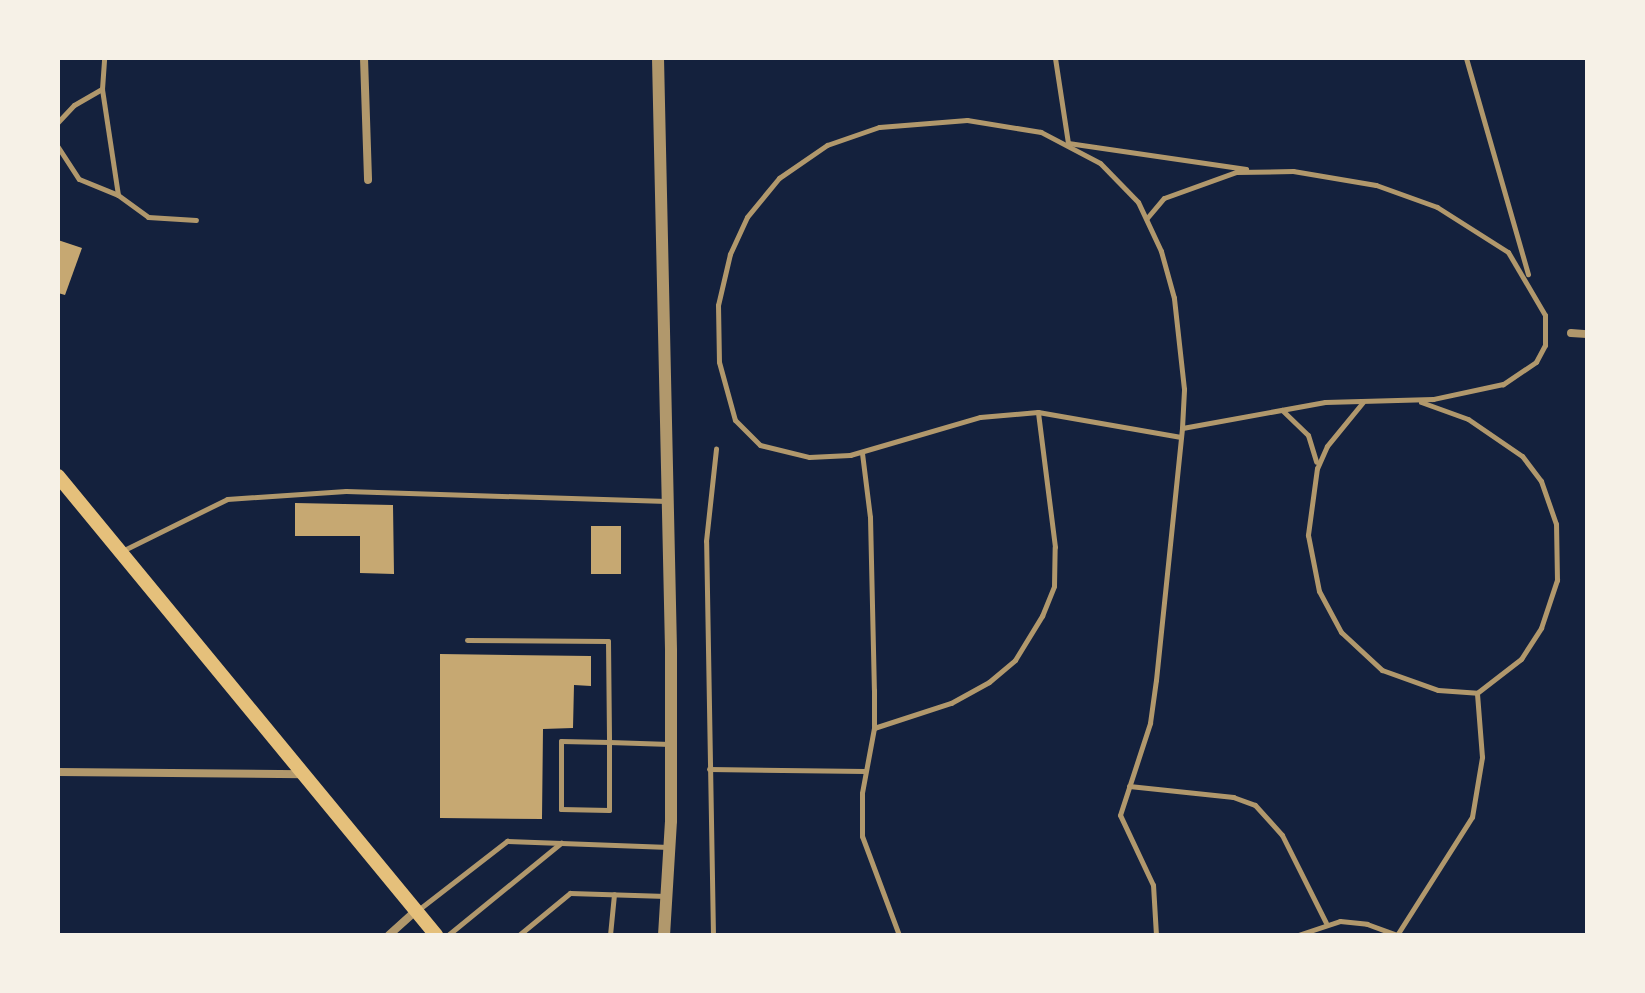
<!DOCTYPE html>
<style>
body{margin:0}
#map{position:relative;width:1645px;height:993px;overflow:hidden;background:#14213d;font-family:"Crimson Pro",serif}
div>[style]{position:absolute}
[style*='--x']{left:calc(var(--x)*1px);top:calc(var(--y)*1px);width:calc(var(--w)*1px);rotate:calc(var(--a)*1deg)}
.building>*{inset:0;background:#c6a872;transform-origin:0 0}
.service>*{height:5px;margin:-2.5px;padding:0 2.5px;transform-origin:2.5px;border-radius:2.5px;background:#b1986c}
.minor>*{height:8px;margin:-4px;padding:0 4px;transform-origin:4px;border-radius:4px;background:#b1986c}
.tertiary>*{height:12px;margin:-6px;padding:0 6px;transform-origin:6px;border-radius:6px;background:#b1986c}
.secondary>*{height:14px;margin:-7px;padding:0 7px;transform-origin:7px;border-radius:7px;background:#e5c07b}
span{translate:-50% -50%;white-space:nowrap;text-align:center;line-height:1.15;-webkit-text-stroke:8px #f6f1e7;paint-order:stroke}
.frame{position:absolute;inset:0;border:60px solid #f6f1e7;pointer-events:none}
</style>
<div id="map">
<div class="building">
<i style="clip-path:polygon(58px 240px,82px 248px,65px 295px,58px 293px)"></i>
<i style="clip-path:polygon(295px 503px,393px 505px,394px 574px,360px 573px,360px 536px,295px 536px)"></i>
<i style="left:591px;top:526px;width:30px;height:48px"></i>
<i style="clip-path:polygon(440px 654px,591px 656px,591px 686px,574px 685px,573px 728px,543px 729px,542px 819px,440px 818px)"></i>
</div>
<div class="service">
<i style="--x:1055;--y:58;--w:86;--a:81.3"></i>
<i style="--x:1068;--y:143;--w:180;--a:8.3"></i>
<i style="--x:1466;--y:58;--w:225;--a:74"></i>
<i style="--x:58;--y:122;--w:23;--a:-47"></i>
<i style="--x:74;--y:105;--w:32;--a:-30"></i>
<i style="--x:58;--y:147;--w:38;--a:57"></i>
<i style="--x:79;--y:179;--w:42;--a:22.3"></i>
<i style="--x:118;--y:195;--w:107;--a:-98.6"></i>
<i style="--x:102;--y:89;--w:31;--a:-86"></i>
<i style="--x:118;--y:195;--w:37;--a:36"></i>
<i style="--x:148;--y:217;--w:48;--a:3.6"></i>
<i style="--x:1147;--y:218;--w:26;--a:-50"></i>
<i style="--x:1164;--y:198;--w:77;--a:-19.9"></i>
<i style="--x:1236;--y:172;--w:57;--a:-1"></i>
<i style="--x:1293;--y:171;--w:84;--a:9.6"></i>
<i style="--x:1376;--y:185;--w:65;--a:19.8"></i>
<i style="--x:1437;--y:207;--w:84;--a:32.4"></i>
<i style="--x:1508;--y:252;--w:73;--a:59.6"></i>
<i style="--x:1545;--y:315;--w:30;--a:90"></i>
<i style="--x:1545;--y:345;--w:19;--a:118"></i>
<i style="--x:1536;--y:362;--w:40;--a:146"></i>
<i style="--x:1503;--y:384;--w:72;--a:167.9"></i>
<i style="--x:1433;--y:399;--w:108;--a:178.4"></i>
<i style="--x:1325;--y:402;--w:145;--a:169.7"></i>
<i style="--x:1363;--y:402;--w:57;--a:129.3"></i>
<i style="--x:1327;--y:446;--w:24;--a:114"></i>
<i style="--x:1317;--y:468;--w:68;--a:97.7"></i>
<i style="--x:1308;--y:535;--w:57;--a:78.9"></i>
<i style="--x:1319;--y:591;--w:47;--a:61.8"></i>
<i style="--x:1341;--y:632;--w:56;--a:42.8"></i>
<i style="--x:1382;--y:670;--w:59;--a:19.7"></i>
<i style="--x:1438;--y:690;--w:39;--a:4"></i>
<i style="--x:1477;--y:693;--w:56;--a:-37.7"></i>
<i style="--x:1521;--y:659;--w:37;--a:-57"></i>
<i style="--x:1541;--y:628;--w:51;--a:-71.6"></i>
<i style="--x:1557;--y:580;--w:56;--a:-91"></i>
<i style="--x:1556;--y:524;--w:46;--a:-109.2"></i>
<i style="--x:1541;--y:481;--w:31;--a:-127"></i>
<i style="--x:1522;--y:456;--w:65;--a:-145.6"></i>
<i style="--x:1468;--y:419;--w:50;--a:-160.1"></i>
<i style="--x:1282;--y:410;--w:36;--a:44"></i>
<i style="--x:1308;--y:435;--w:28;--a:73"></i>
<i style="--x:862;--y:453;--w:64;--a:82.9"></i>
<i style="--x:870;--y:517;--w:173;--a:88.7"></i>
<i style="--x:874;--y:690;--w:38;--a:90"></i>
<i style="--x:874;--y:728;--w:66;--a:100.5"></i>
<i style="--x:862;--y:793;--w:43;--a:90"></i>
<i style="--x:862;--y:836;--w:106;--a:69.5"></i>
<i style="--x:122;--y:551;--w:117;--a:-26.3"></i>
<i style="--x:227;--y:499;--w:119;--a:-3.8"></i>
<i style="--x:346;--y:491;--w:321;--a:1.8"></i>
<i style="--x:467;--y:640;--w:141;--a:0.4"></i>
<i style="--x:608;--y:641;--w:101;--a:89.4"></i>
<i style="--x:609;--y:742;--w:61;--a:1.9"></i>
<i style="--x:874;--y:728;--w:81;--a:-18"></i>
<i style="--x:951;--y:703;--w:43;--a:-28.9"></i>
<i style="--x:989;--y:682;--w:34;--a:-40"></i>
<i style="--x:1015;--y:660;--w:52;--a:-58.5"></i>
<i style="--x:1042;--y:616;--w:32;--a:-68"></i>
<i style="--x:1054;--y:586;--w:39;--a:-89"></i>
<i style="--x:1055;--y:547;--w:136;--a:-97.2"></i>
<i style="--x:561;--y:741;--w:48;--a:1.2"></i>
<i style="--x:609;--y:742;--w:68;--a:90"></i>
<i style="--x:609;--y:810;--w:48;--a:-178.8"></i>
<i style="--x:561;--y:809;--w:68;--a:-90"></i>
<i style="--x:709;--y:769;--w:156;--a:0.7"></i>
<i style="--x:1129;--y:786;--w:105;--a:6"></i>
<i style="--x:1233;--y:797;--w:23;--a:20"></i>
<i style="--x:1255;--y:805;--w:40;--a:48"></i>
<i style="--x:1282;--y:835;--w:98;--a:63.4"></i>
<i style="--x:418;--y:910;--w:113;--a:-37.8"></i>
<i style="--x:507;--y:841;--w:162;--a:2.1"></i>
<i style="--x:448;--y:935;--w:146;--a:-39.2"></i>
<i style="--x:519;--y:935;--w:66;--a:-39.5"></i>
<i style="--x:570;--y:893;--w:96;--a:1.8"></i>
<i style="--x:610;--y:935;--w:41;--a:-84.4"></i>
<i style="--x:713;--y:935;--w:394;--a:-91"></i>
<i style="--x:706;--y:541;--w:93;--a:-83.8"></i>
<i style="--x:1156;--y:935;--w:50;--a:-93.4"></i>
<i style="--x:1153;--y:885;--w:77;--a:-115.2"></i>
<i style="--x:1120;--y:815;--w:97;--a:-71.9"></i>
<i style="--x:1150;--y:723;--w:43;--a:-82.1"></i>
<i style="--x:1156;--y:680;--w:253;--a:-84.1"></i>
<i style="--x:1182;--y:428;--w:39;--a:-87"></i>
<i style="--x:1184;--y:389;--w:92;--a:-96.3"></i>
<i style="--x:1174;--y:298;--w:49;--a:-105.5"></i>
<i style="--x:1161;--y:251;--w:54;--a:-115.1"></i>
<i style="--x:1138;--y:202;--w:54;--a:-134.3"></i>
<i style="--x:1100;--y:163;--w:67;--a:-152.3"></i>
<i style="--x:1041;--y:132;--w:75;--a:-170.8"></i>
<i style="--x:967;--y:120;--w:88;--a:175.5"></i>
<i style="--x:879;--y:127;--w:55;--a:160.9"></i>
<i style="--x:827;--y:145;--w:58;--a:145.5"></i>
<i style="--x:779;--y:178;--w:50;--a:129.4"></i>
<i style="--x:747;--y:217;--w:41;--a:114.7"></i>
<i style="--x:730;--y:254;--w:52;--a:103.2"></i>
<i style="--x:718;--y:305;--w:57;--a:89"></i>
<i style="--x:719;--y:362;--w:60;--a:74.6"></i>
<i style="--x:735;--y:420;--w:35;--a:45"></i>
<i style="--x:760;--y:445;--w:50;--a:13.8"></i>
<i style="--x:809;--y:457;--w:41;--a:-2.8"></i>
<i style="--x:850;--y:455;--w:135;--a:-16.3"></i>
<i style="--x:980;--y:417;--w:58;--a:-4.9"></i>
<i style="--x:1038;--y:412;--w:145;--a:9.9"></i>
<i style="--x:1298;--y:935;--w:44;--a:-18.4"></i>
<i style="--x:1340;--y:921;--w:27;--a:6"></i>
<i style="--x:1367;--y:924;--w:33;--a:20"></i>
<i style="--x:1397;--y:935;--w:140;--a:-57.6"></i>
<i style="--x:1472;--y:817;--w:61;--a:-80.5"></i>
<i style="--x:1482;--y:757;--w:64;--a:-94.5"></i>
</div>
<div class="minor">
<i style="--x:364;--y:58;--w:122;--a:88.1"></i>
<i style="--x:1571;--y:333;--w:16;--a:4"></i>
<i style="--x:58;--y:772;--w:247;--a:0.5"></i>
<i style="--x:389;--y:935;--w:38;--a:-42"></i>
</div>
<div class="tertiary">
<i style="--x:658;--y:58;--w:593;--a:88.74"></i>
<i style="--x:671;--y:651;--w:170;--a:90"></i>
<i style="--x:671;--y:821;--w:114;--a:93.5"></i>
</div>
<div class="secondary">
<i style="--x:58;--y:476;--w:595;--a:50.53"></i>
</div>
<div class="frame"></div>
</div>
